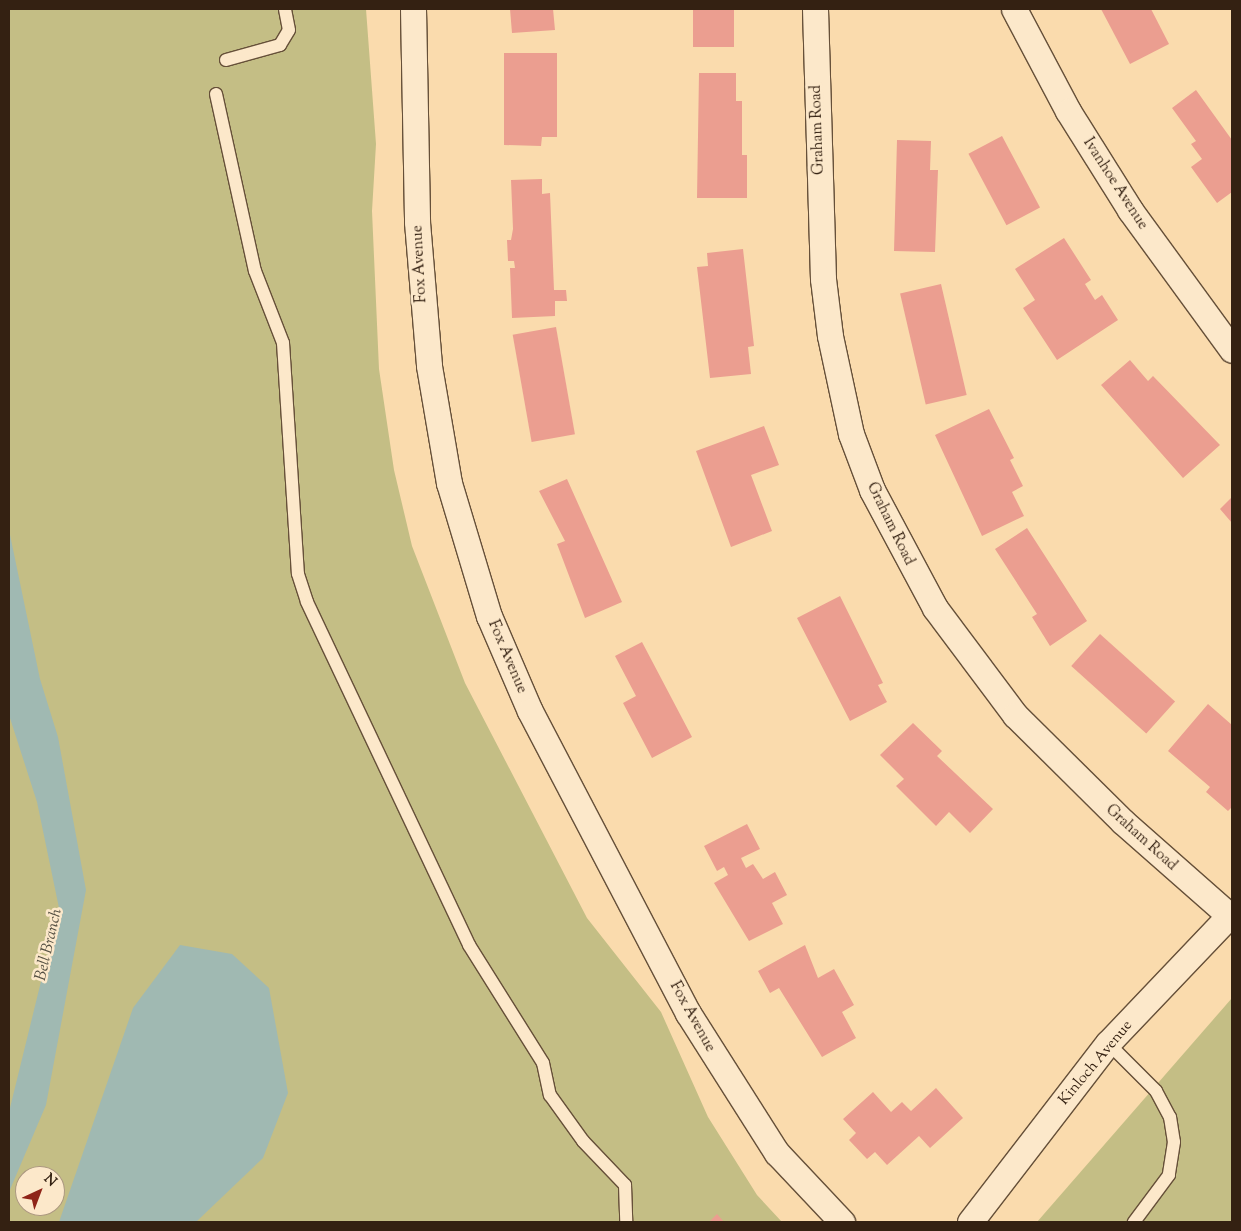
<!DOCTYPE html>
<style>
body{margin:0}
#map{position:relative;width:1241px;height:1231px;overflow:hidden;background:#fadbad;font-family:"Sorts Mill Goudy",serif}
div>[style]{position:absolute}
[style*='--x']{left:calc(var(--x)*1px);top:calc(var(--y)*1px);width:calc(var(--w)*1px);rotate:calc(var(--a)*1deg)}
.green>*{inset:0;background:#c4be85}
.water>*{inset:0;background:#a0b9b2}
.building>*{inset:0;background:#eb9e90;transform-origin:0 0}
.roads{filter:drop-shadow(1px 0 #665039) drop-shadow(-1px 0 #665039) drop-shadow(0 1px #665039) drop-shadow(0 -1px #665039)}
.service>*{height:12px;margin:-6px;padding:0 6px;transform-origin:6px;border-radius:6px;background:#fce8ca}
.minor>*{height:25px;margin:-12.5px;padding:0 12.5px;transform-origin:12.5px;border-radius:12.5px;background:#fce8ca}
span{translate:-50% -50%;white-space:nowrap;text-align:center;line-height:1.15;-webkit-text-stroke:5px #fce8ca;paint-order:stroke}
.street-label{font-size:15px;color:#342112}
.water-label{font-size:16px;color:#544f42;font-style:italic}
.frame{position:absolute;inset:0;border:10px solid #342112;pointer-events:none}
.north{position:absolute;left:15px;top:1166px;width:50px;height:50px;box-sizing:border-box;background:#fce8ca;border:1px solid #ac9880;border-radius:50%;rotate:43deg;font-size:14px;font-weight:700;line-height:20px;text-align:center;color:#342112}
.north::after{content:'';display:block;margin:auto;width:18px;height:22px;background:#8f2418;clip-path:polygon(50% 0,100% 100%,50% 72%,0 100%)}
</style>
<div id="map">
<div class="green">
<i style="clip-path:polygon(evenodd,9px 9px,366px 9px,376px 144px,372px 211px,379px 369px,394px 470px,412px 546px,465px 683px,587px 918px,661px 1012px,708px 1117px,757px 1195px,782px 1222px,9px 1222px,9px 9px,25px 1176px,55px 1176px,55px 1206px,25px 1206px,25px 1176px)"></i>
<i style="clip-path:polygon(1232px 998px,1232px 1222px,1037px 1222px)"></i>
</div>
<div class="water">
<i style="clip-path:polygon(9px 530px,40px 679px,58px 737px,86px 890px,46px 1105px,9px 1192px,9px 1112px,59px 908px,37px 802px,9px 715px)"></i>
<i style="clip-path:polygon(180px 945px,232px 954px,269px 988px,288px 1093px,263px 1158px,196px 1222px,59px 1222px,133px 1008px)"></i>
</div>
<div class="building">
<i style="clip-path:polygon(510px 9px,553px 9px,555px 30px,512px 33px)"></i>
<i style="left:693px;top:9px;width:41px;height:38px"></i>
<i style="clip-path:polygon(1101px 9px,1151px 9px,1169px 44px,1130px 64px)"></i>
<i style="clip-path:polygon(504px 53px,557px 53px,557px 137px,542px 137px,541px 146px,504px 145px)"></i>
<i style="clip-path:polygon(699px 73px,736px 73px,736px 101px,742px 101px,742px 155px,747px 155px,747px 198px,697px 198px)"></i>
<i style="clip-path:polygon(1196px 90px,1232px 140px,1232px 192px,1217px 203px,1191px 167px,1202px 159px,1191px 144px,1196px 141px,1172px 108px)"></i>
<i style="left:1002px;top:136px;width:81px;height:38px;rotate:62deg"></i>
<i style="clip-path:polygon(897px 140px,931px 141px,930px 170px,938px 170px,935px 252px,894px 251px)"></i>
<i style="clip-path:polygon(542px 179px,542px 194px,550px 193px,554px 290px,566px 290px,567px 301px,555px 301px,555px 316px,512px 318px,510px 268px,515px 268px,514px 261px,508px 261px,507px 240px,511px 240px,513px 229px,511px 180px)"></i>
<i style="clip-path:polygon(1064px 238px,1091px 280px,1085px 284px,1095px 300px,1102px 295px,1118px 320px,1057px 360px,1023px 308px,1035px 300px,1015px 269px)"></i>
<i style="clip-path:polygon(743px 249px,754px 346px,748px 347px,751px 374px,710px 378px,697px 267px,708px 266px,707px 253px)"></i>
<i style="left:941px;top:284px;width:114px;height:42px;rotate:77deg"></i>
<i style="left:556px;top:327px;width:109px;height:44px;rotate:80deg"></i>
<i style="clip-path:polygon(1130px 360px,1148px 381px,1153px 376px,1220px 445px,1183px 478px,1101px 385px)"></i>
<i style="clip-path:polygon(989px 409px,1014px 458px,1010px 460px,1023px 486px,1012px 492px,1024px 516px,982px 536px,935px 435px)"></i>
<i style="clip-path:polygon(764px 426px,779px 465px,751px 475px,772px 531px,731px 547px,696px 451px)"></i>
<i style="clip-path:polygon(567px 479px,622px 602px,585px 618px,557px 544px,565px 541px,539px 491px)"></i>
<i style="clip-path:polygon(1232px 497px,1232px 523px,1220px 509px)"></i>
<i style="clip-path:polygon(1027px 528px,1087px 621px,1050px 646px,1032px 617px,1037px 614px,995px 549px)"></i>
<i style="clip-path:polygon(840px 596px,883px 683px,878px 685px,887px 702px,850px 721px,797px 618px)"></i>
<i style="left:1100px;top:634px;width:101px;height:43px;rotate:42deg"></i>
<i style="clip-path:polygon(642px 642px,692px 737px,652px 758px,623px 703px,636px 696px,615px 656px)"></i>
<i style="clip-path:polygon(1208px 704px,1232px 725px,1232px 807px,1228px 811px,1206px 792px,1210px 787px,1168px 751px)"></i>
<i style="clip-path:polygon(913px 723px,942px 751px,937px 756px,993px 809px,970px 833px,949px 812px,936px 826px,896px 786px,904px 779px,880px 755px)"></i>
<i style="clip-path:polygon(747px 824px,760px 849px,741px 858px,746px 868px,753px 864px,763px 879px,775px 872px,787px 895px,772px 903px,783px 924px,749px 941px,714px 883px,728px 875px,724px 867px,717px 871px,704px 846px)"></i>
<i style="clip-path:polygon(805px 945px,818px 978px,834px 969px,854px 1005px,842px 1012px,856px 1038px,822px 1057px,779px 988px,770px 993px,758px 971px)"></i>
<i style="clip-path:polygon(936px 1088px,963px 1118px,930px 1148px,919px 1136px,887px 1165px,875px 1152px,867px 1159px,849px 1140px,856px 1133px,843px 1119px,873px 1092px,891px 1112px,902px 1102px,911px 1111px)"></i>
<i style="clip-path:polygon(717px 1214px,724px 1222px,709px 1222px)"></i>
</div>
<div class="roads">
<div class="service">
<i style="--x:226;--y:60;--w:56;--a:-15.5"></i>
<i style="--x:280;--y:45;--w:17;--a:-59"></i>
<i style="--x:289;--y:30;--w:21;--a:-101"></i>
<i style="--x:216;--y:94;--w:181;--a:77.6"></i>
<i style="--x:255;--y:271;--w:77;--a:68.7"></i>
<i style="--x:283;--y:343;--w:231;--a:86.3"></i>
<i style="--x:298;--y:574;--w:29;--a:72"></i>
<i style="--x:307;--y:602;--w:379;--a:64.7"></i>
<i style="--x:469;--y:945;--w:139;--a:57.9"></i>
<i style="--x:543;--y:1063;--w:33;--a:78"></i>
<i style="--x:550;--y:1095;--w:57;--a:54.3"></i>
<i style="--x:583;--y:1141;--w:61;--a:46.3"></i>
<i style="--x:625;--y:1185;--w:37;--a:88"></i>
<i style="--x:1108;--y:1043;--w:68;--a:45"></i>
<i style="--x:1156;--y:1091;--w:30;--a:62"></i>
<i style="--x:1170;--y:1117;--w:25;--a:81"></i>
<i style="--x:1174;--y:1142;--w:33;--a:99"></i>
<i style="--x:1169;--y:1175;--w:59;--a:126.7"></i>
</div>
<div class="minor">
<i style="--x:413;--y:9;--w:213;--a:88.9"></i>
<i style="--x:417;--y:222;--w:144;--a:85.2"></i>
<i style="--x:429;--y:366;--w:119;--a:80.3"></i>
<i style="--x:449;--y:483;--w:139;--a:73.3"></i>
<i style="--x:489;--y:616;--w:103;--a:66.7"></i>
<i style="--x:530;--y:711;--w:341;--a:62.4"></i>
<i style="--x:688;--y:1013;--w:166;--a:57.6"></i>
<i style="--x:777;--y:1153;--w:95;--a:46.7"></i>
<i style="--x:815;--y:9;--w:270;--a:88.3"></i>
<i style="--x:823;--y:279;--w:57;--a:83"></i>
<i style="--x:830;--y:336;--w:100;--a:77.9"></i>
<i style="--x:851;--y:434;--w:60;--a:69.4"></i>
<i style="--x:872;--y:490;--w:134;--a:61.9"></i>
<i style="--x:935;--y:608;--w:134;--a:53.2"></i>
<i style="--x:1015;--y:715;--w:151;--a:44.7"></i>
<i style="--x:1122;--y:821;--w:147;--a:41.4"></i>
<i style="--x:1014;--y:9;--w:115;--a:62.1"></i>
<i style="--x:1068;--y:111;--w:117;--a:57.9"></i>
<i style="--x:1130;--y:210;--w:173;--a:53.9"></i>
<i style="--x:970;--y:1222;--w:226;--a:-52.4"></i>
<i style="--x:1108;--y:1043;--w:180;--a:-46.4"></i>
</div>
</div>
<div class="street-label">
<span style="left:818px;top:130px;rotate:-92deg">Graham Road</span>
<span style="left:1115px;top:184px;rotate:57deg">Ivanhoe Avenue</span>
<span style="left:420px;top:264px;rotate:-93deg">Fox Avenue</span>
<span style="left:890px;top:524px;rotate:64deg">Graham Road</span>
<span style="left:507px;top:657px;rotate:67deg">Fox Avenue</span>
<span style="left:1141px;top:838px;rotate:42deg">Graham Road</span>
<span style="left:692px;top:1017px;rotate:61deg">Fox Avenue</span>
<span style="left:1096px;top:1063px;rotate:-50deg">Kinloch Avenue</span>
</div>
<div class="water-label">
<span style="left:50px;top:945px;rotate:-77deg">Bell Branch</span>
</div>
<div class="frame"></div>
<div class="north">N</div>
</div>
